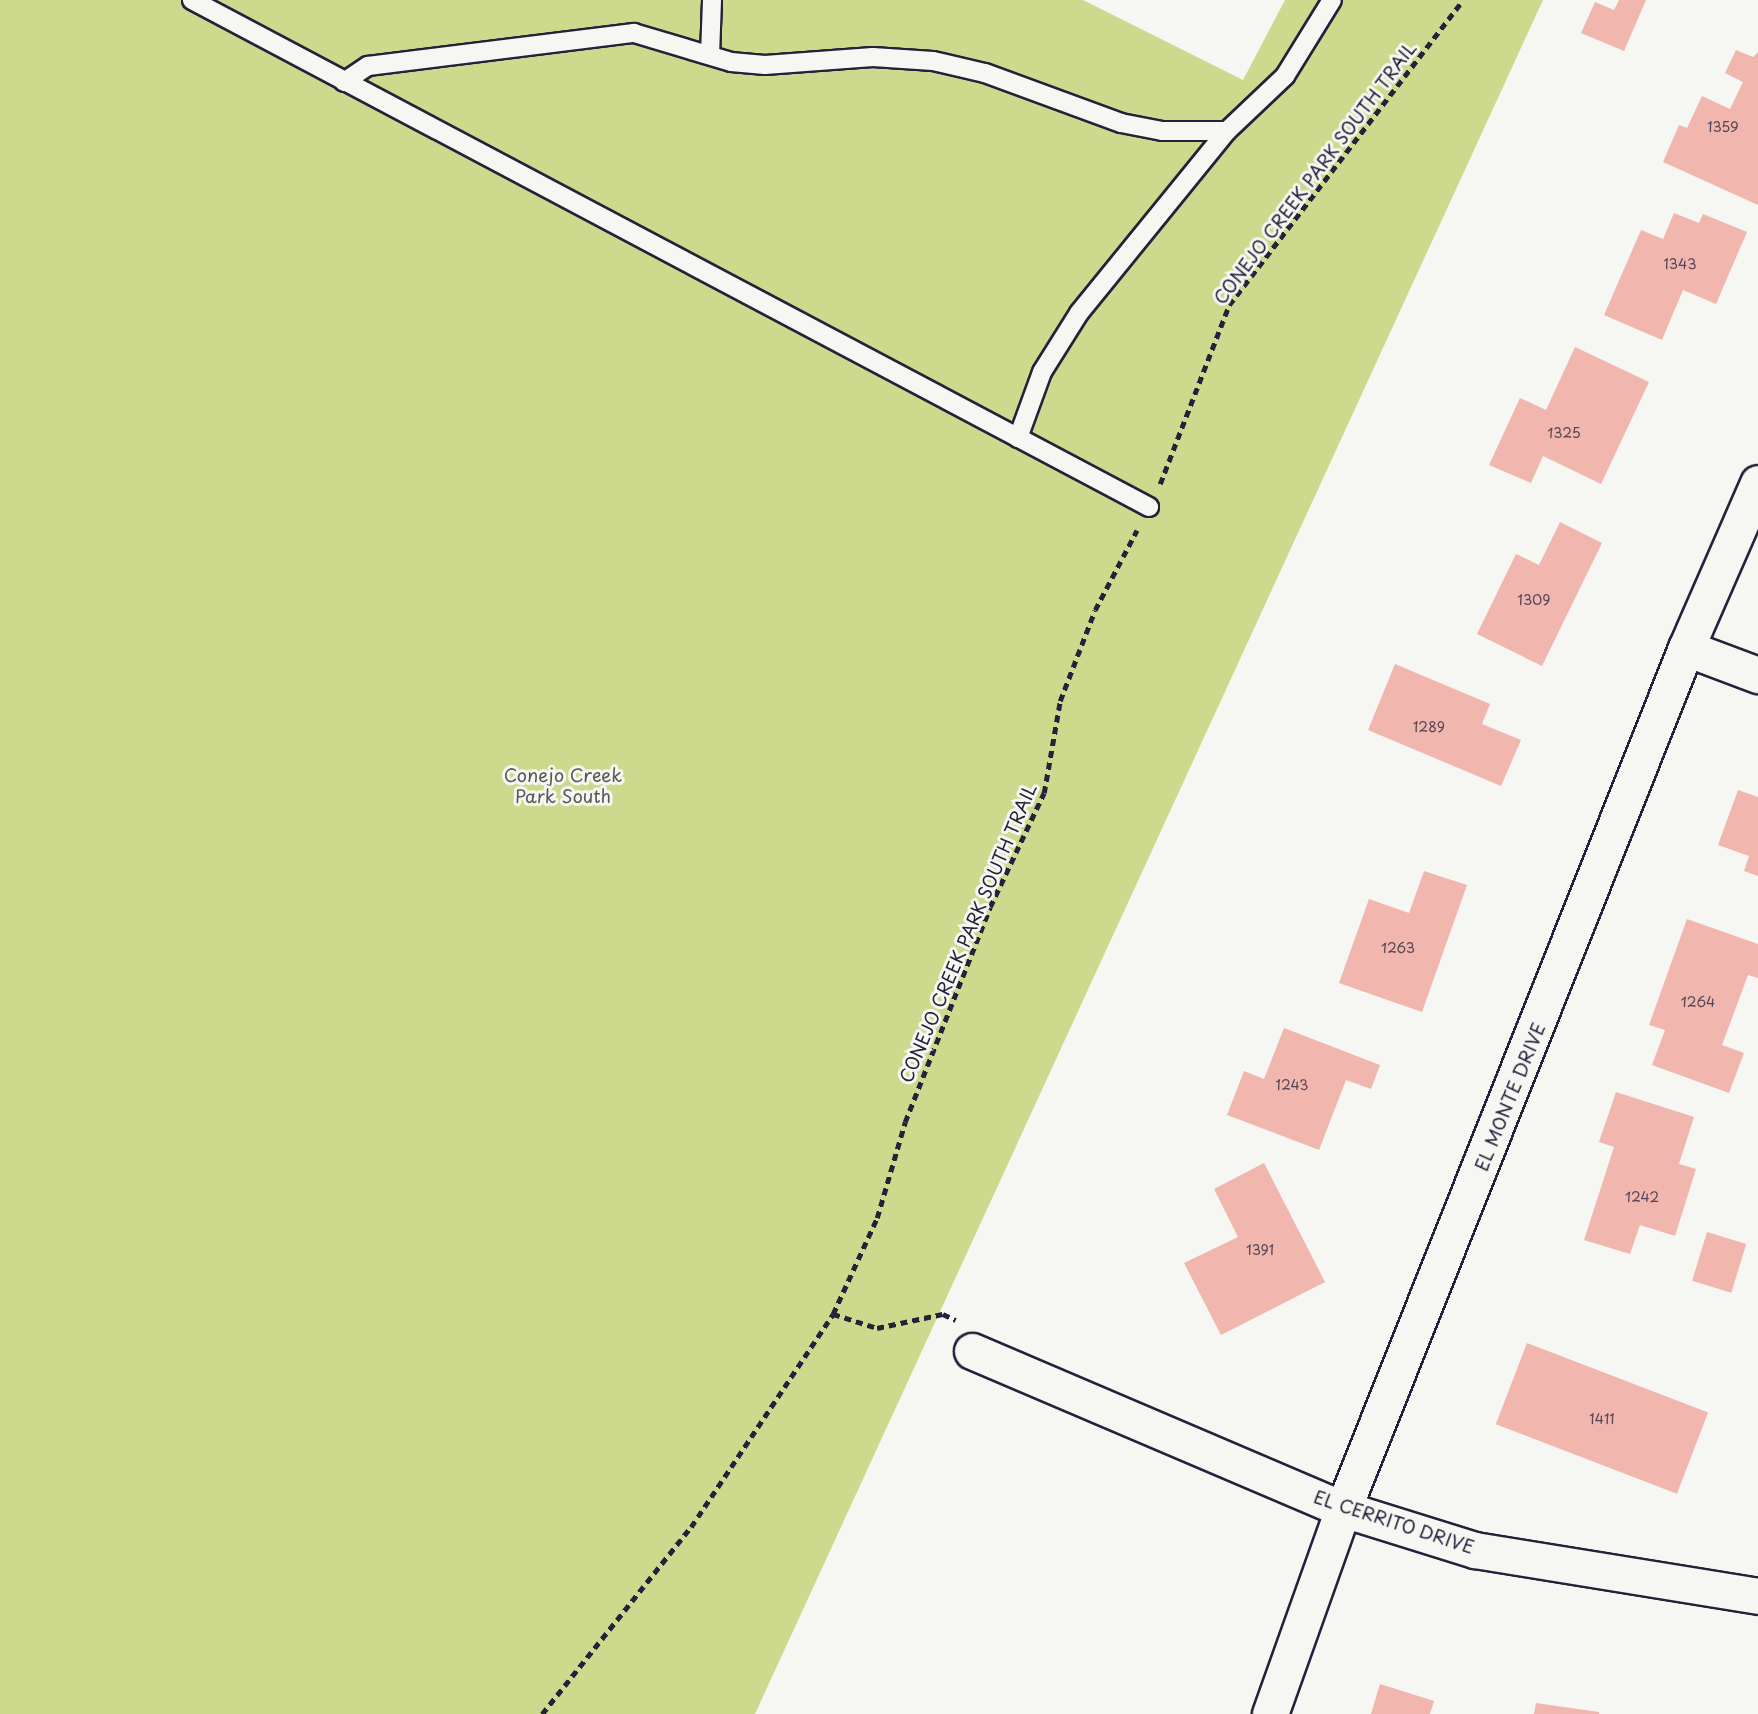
<!DOCTYPE html>
<style>
body{margin:0}
#map{position:relative;width:1758px;height:1714px;overflow:hidden;background:#f6f6f2;font-family:"Playpen Sans",sans-serif}
div>[style]{position:absolute}
[style*='--x']{left:calc(var(--x)*1px);top:calc(var(--y)*1px);width:calc(var(--w)*1px);rotate:calc(var(--a)*1deg)}
.green>*{inset:0;background:#cdda8d}
.building>*{inset:0;background:#f1b6ad;transform-origin:0 0}
.path>*{height:4.5px;margin-top:-2.25px;transform-origin:0;background:repeating-linear-gradient(90deg,#22223b 0 7px,transparent 0 12px)}
.roads{filter:drop-shadow(2px 0 #22223b) drop-shadow(-2px 0 #22223b) drop-shadow(0 2px #22223b) drop-shadow(0 -2px #22223b)}
.lane>*{height:18px;margin:-9px;padding:0 9px;transform-origin:9px;border-radius:9px;background:#f6f6f2}
.street>*{height:35px;margin:-17.5px;padding:0 17.5px;transform-origin:17.5px;border-radius:17.5px;background:#f6f6f2}
span{translate:-50% -50%;white-space:nowrap;text-align:center;line-height:1.15;-webkit-text-stroke:6px #f6f6f2;paint-order:stroke}
.number-label{font-size:14px;color:#564758}
.number-label span{-webkit-text-stroke-width:0}
.street-label{font-size:18px;color:#22223b}
.park-label{font-size:18px;color:#555954}
</style>
<div id="map">
<div class="green">
<i style="clip-path:polygon(0 0,1083px 0,1243px 80px,1285px 0,1543px 0,755px 1714px,0 1714px)"></i>
</div>
<div class="building">
<i style="clip-path:polygon(1619px 0,1646px 0,1624px 51px,1581px 33px,1595px 2px,1614px 10px)"></i>
<i style="clip-path:polygon(1736px 50px,1753px 57px,1758px 52px,1758px 205px,1663px 162px,1679px 125px,1687px 128px,1702px 96px,1730px 109px,1743px 82px,1725px 73px)"></i>
<i style="clip-path:polygon(1674px 213px,1699px 223px,1703px 214px,1747px 232px,1716px 304px,1683px 290px,1662px 340px,1604px 315px,1641px 230px,1663px 239px)"></i>
<i style="clip-path:polygon(1575px 347px,1649px 382px,1601px 484px,1543px 456px,1531px 483px,1489px 465px,1520px 398px,1546px 410px)"></i>
<i style="clip-path:polygon(1560px 522px,1602px 543px,1542px 666px,1477px 634px,1516px 554px,1539px 565px)"></i>
<i style="clip-path:polygon(1395px 664px,1490px 704px,1482px 724px,1521px 740px,1501px 786px,1368px 730px)"></i>
<i style="clip-path:polygon(1738px 790px,1758px 797px,1758px 876px,1744px 871px,1749px 856px,1718px 845px)"></i>
<i style="clip-path:polygon(1424px 871px,1467px 885px,1422px 1012px,1339px 983px,1369px 899px,1409px 913px)"></i>
<i style="clip-path:polygon(1687px 919px,1758px 944px,1758px 978px,1748px 975px,1722px 1045px,1744px 1053px,1729px 1093px,1652px 1065px,1665px 1030px,1649px 1025px)"></i>
<i style="clip-path:polygon(1284px 1028px,1380px 1065px,1371px 1089px,1346px 1080px,1319px 1150px,1227px 1115px,1244px 1071px,1264px 1079px)"></i>
<i style="clip-path:polygon(1616px 1092px,1694px 1117px,1679px 1164px,1696px 1169px,1675px 1236px,1640px 1225px,1630px 1254px,1584px 1240px,1614px 1147px,1599px 1142px)"></i>
<i style="clip-path:polygon(1264px 1163px,1325px 1282px,1221px 1335px,1184px 1263px,1238px 1237px,1214px 1189px)"></i>
<i style="left:1707px;top:1232px;width:41px;height:51px;rotate:17deg"></i>
<i style="left:1527px;top:1343px;width:194px;height:87px;rotate:21deg"></i>
<i style="clip-path:polygon(1380px 1684px,1434px 1701px,1430px 1714px,1371px 1714px)"></i>
<i style="clip-path:polygon(1536px 1703px,1599px 1712px,1599px 1714px,1534px 1714px)"></i>
</div>
<div class="path">
<i style="--x:1160;--y:484;--w:192;--a:-68.9"></i>
<i style="--x:1229;--y:305;--w:384;--a:-52.5"></i>
<i style="--x:833;--y:1314;--w:46;--a:17.7"></i>
<i style="--x:877;--y:1328;--w:67;--a:-12"></i>
<i style="--x:943;--y:1314;--w:14;--a:25"></i>
<i style="--x:542;--y:1714;--w:239;--a:-51.5"></i>
<i style="--x:691;--y:1527;--w:256;--a:-56.3"></i>
<i style="--x:833;--y:1314;--w:106;--a:-65.4"></i>
<i style="--x:877;--y:1218;--w:100;--a:-73.7"></i>
<i style="--x:905;--y:1122;--w:231;--a:-68.4"></i>
<i style="--x:990;--y:907;--w:126;--a:-64.7"></i>
<i style="--x:1044;--y:793;--w:93;--a:-80.1"></i>
<i style="--x:1060;--y:701;--w:97;--a:-69"></i>
<i style="--x:1095;--y:610;--w:90;--a:-62.3"></i>
</div>
<div class="roads">
<div class="lane">
<i style="--x:192;--y:0;--w:1083;--a:27.91"></i>
<i style="--x:710;--y:55;--w:55;--a:-87.9"></i>
<i style="--x:344;--y:82;--w:29;--a:-34"></i>
<i style="--x:368;--y:66;--w:268;--a:-7.1"></i>
<i style="--x:634;--y:33;--w:101;--a:16.6"></i>
<i style="--x:731;--y:62;--w:34;--a:5"></i>
<i style="--x:765;--y:65;--w:108;--a:-4.2"></i>
<i style="--x:873;--y:57;--w:60;--a:3.8"></i>
<i style="--x:933;--y:61;--w:53;--a:13"></i>
<i style="--x:985;--y:73;--w:145;--a:20.2"></i>
<i style="--x:1121;--y:123;--w:42;--a:11"></i>
<i style="--x:1162;--y:131;--w:65;--a:0"></i>
<i style="--x:1018;--y:438;--w:70;--a:-70"></i>
<i style="--x:1042;--y:372;--w:70;--a:-57.9"></i>
<i style="--x:1079;--y:313;--w:235;--a:-50.9"></i>
<i style="--x:1227;--y:131;--w:80;--a:-43.5"></i>
<i style="--x:1285;--y:76;--w:89;--a:-58.3"></i>
</div>
<div class="street">
<i style="--x:1686;--y:648;--w:77;--a:20.6"></i>
<i style="--x:972;--y:1351;--w:403;--a:23.1"></i>
<i style="--x:1343;--y:1509;--w:138;--a:17.3"></i>
<i style="--x:1475;--y:1550;--w:287;--a:9.2"></i>
<i style="--x:1270;--y:1714;--w:218;--a:-70.4"></i>
<i style="--x:1343;--y:1509;--w:927;--a:-68.28"></i>
<i style="--x:1686;--y:648;--w:180;--a:-66.4"></i>
</div>
</div>
<div class="number-label">
<span style="left:1723px;top:127px">1359</span>
<span style="left:1680px;top:264px">1343</span>
<span style="left:1564px;top:433px">1325</span>
<span style="left:1534px;top:600px">1309</span>
<span style="left:1429px;top:727px">1289</span>
<span style="left:1398px;top:948px">1263</span>
<span style="left:1698px;top:1002px">1264</span>
<span style="left:1292px;top:1085px">1243</span>
<span style="left:1642px;top:1197px">1242</span>
<span style="left:1260px;top:1250px">1391</span>
<span style="left:1602px;top:1419px">1411</span>
</div>
<div class="street-label">
<span style="left:1315px;top:173px;rotate:-53deg">CONEJO CREEK PARK SOUTH TRAIL</span>
<span style="left:968px;top:933px;rotate:-67deg">CONEJO CREEK PARK SOUTH TRAIL</span>
<span style="left:1510px;top:1097px;rotate:-68deg">EL MONTE DRIVE</span>
<span style="left:1394px;top:1522px;rotate:18deg">EL CERRITO DRIVE</span>
</div>
<div class="park-label">
<span style="left:563px;top:786px">Conejo Creek<br>Park South</span>
</div>
</div>
